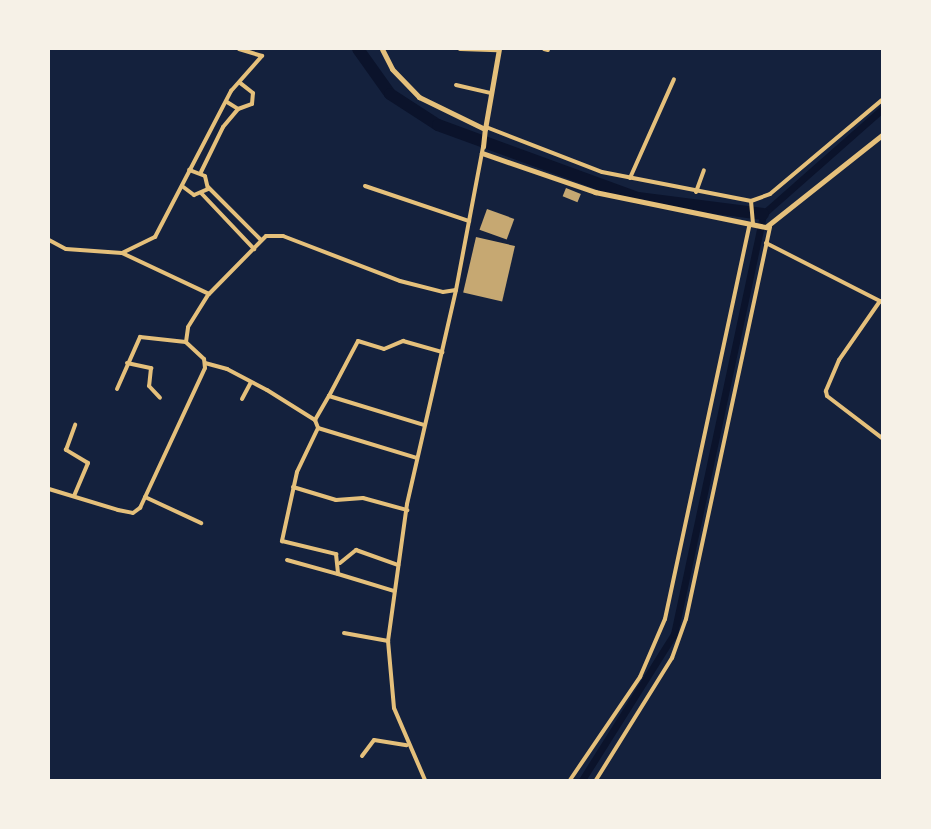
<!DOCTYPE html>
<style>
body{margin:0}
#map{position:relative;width:931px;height:829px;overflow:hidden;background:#14213d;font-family:Barlow,sans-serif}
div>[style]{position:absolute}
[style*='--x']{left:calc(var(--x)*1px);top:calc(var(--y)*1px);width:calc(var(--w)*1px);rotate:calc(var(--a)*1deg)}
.canal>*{height:7px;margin:-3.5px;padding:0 3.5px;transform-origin:3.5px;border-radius:3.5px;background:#0b132b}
.river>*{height:12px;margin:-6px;padding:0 6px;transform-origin:6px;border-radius:6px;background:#0b132b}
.building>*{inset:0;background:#c6a872;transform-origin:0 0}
.minor>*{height:4px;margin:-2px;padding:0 2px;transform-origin:2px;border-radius:2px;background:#e5c07b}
.tertiary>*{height:4.5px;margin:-2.25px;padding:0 2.25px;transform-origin:2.25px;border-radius:2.25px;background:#e5c07b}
.secondary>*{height:5px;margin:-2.5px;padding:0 2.5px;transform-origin:2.5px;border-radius:2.5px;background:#e5c07b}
span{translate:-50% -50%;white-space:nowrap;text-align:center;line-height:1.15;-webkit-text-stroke:4px #f6f1e7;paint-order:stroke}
.frame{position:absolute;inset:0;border:50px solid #f6f1e7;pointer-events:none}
</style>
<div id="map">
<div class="canal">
<i style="--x:582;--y:780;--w:173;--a:-57.8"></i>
<i style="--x:674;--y:634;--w:429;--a:-78"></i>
<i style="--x:763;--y:214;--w:159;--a:-41.4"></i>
</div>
<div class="river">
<i style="--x:358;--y:49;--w:55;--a:54.6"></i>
<i style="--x:390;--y:94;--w:57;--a:32.9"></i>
<i style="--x:438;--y:125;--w:213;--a:20.1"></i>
<i style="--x:638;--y:198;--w:126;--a:7.3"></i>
</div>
<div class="building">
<i style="left:566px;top:188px;width:16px;height:9px;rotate:22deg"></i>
<i style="left:487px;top:209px;width:29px;height:22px;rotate:20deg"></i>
<i style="left:476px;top:237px;width:40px;height:57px;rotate:13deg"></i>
</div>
<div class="minor">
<i style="--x:460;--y:49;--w:38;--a:2"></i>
<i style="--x:544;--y:49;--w:4;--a:14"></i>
<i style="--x:456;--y:85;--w:36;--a:13"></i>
<i style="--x:227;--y:102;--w:13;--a:32"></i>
<i style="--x:486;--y:127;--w:124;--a:21.2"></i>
<i style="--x:602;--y:172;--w:152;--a:11"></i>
<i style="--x:751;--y:201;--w:20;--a:-20"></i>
<i style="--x:770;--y:194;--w:146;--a:-40"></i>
<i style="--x:201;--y:172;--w:50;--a:-63.9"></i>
<i style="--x:223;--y:127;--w:23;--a:-50"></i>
<i style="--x:238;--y:109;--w:15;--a:-20"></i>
<i style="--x:252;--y:104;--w:11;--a:-85"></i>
<i style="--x:253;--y:93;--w:16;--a:-142"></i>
<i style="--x:630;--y:178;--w:108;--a:-66"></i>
<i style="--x:182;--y:186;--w:15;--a:37"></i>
<i style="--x:194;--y:195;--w:15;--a:-23"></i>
<i style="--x:208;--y:189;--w:13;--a:-103"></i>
<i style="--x:205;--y:176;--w:17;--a:-159"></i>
<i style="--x:365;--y:186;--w:110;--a:18.6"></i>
<i style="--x:208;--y:187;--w:75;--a:45"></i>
<i style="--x:696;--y:192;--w:23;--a:-70"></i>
<i style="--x:202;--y:194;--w:76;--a:46.6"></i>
<i style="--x:751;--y:201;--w:23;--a:85"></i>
<i style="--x:49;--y:240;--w:19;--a:28"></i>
<i style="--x:66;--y:249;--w:56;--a:4.1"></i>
<i style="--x:122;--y:253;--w:96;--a:25.2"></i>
<i style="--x:766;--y:243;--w:130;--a:27"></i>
<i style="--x:122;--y:253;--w:37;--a:-26"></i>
<i style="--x:155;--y:237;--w:165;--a:-62.5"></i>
<i style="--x:231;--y:91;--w:47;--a:-48.5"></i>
<i style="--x:262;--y:56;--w:24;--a:-163"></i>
<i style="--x:880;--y:301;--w:72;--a:124.8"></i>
<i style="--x:839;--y:360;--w:34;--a:113"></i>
<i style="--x:826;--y:391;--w:5;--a:79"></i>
<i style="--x:827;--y:396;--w:69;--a:37.4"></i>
<i style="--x:127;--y:363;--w:25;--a:12"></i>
<i style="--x:151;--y:368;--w:18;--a:96"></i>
<i style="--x:149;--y:386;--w:16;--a:47"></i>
<i style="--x:205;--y:363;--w:23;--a:15"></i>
<i style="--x:227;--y:369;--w:45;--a:27.7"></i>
<i style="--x:267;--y:390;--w:57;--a:32"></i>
<i style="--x:315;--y:420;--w:9;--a:69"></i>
<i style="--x:318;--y:428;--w:103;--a:16.9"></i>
<i style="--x:117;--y:389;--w:57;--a:-66.1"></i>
<i style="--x:140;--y:337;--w:46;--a:6.2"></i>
<i style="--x:329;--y:396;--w:62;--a:-62.2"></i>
<i style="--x:358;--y:341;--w:27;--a:17"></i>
<i style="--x:384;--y:349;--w:21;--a:-23"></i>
<i style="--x:403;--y:341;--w:41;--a:15.8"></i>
<i style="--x:242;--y:399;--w:19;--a:-62"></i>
<i style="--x:315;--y:420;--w:28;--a:-60"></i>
<i style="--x:329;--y:396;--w:99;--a:17"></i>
<i style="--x:318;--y:428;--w:49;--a:115.5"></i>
<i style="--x:297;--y:472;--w:71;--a:102.3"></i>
<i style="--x:282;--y:541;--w:56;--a:13.5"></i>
<i style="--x:336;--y:554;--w:20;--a:84"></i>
<i style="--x:338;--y:574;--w:59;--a:16.9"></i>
<i style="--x:293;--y:487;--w:45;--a:16.8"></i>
<i style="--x:336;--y:500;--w:27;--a:-4"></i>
<i style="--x:363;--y:498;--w:46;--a:15.3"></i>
<i style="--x:49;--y:489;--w:72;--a:16.9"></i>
<i style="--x:118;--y:510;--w:15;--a:11"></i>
<i style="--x:133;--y:513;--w:9;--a:-36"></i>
<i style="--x:140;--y:508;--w:154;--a:-65.1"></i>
<i style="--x:205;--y:368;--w:9;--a:-96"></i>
<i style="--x:204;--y:359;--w:25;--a:-137"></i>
<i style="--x:186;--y:342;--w:15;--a:-82"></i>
<i style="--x:188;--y:327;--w:39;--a:-58"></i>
<i style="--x:209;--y:294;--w:81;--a:-45.5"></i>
<i style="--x:266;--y:236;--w:17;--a:0"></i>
<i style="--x:283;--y:236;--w:125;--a:21"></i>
<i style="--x:400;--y:281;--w:44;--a:14.3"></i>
<i style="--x:443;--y:292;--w:13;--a:-9"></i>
<i style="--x:456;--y:290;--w:146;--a:-79.3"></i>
<i style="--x:74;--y:496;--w:36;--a:-67"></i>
<i style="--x:88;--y:463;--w:26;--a:-149"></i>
<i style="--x:66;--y:450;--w:27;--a:-70"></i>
<i style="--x:145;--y:497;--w:62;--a:24.9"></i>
<i style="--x:287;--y:560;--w:53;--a:15.4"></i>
<i style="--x:340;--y:563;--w:21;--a:-39"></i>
<i style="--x:356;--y:550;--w:45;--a:19.7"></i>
<i style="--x:344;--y:633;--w:45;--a:10.3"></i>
<i style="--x:362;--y:756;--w:20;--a:-53"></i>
<i style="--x:374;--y:740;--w:33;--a:9"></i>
<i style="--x:425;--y:780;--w:78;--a:-113.3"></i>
<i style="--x:394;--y:708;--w:67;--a:-95.1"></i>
<i style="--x:388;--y:641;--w:138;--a:-82.1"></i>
<i style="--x:407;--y:504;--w:220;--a:-77.1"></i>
<i style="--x:570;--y:780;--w:125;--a:-55.8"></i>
<i style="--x:640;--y:677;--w:63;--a:-66.7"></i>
<i style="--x:665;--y:619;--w:404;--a:-77.9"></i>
<i style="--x:596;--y:780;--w:144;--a:-58.1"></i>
<i style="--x:672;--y:658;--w:41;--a:-70.3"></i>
<i style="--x:686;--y:619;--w:401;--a:-77.9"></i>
</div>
<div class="tertiary">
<i style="--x:483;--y:147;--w:18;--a:-84"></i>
<i style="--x:482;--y:153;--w:120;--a:19"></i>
<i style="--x:595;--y:192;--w:175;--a:11.6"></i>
<i style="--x:766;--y:227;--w:148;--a:-38.4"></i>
</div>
<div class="secondary">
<i style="--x:382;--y:49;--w:22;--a:63"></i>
<i style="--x:392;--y:69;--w:39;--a:46"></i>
<i style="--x:419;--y:97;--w:73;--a:25.9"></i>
<i style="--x:485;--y:129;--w:81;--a:-80.1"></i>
</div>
<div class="frame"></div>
</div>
